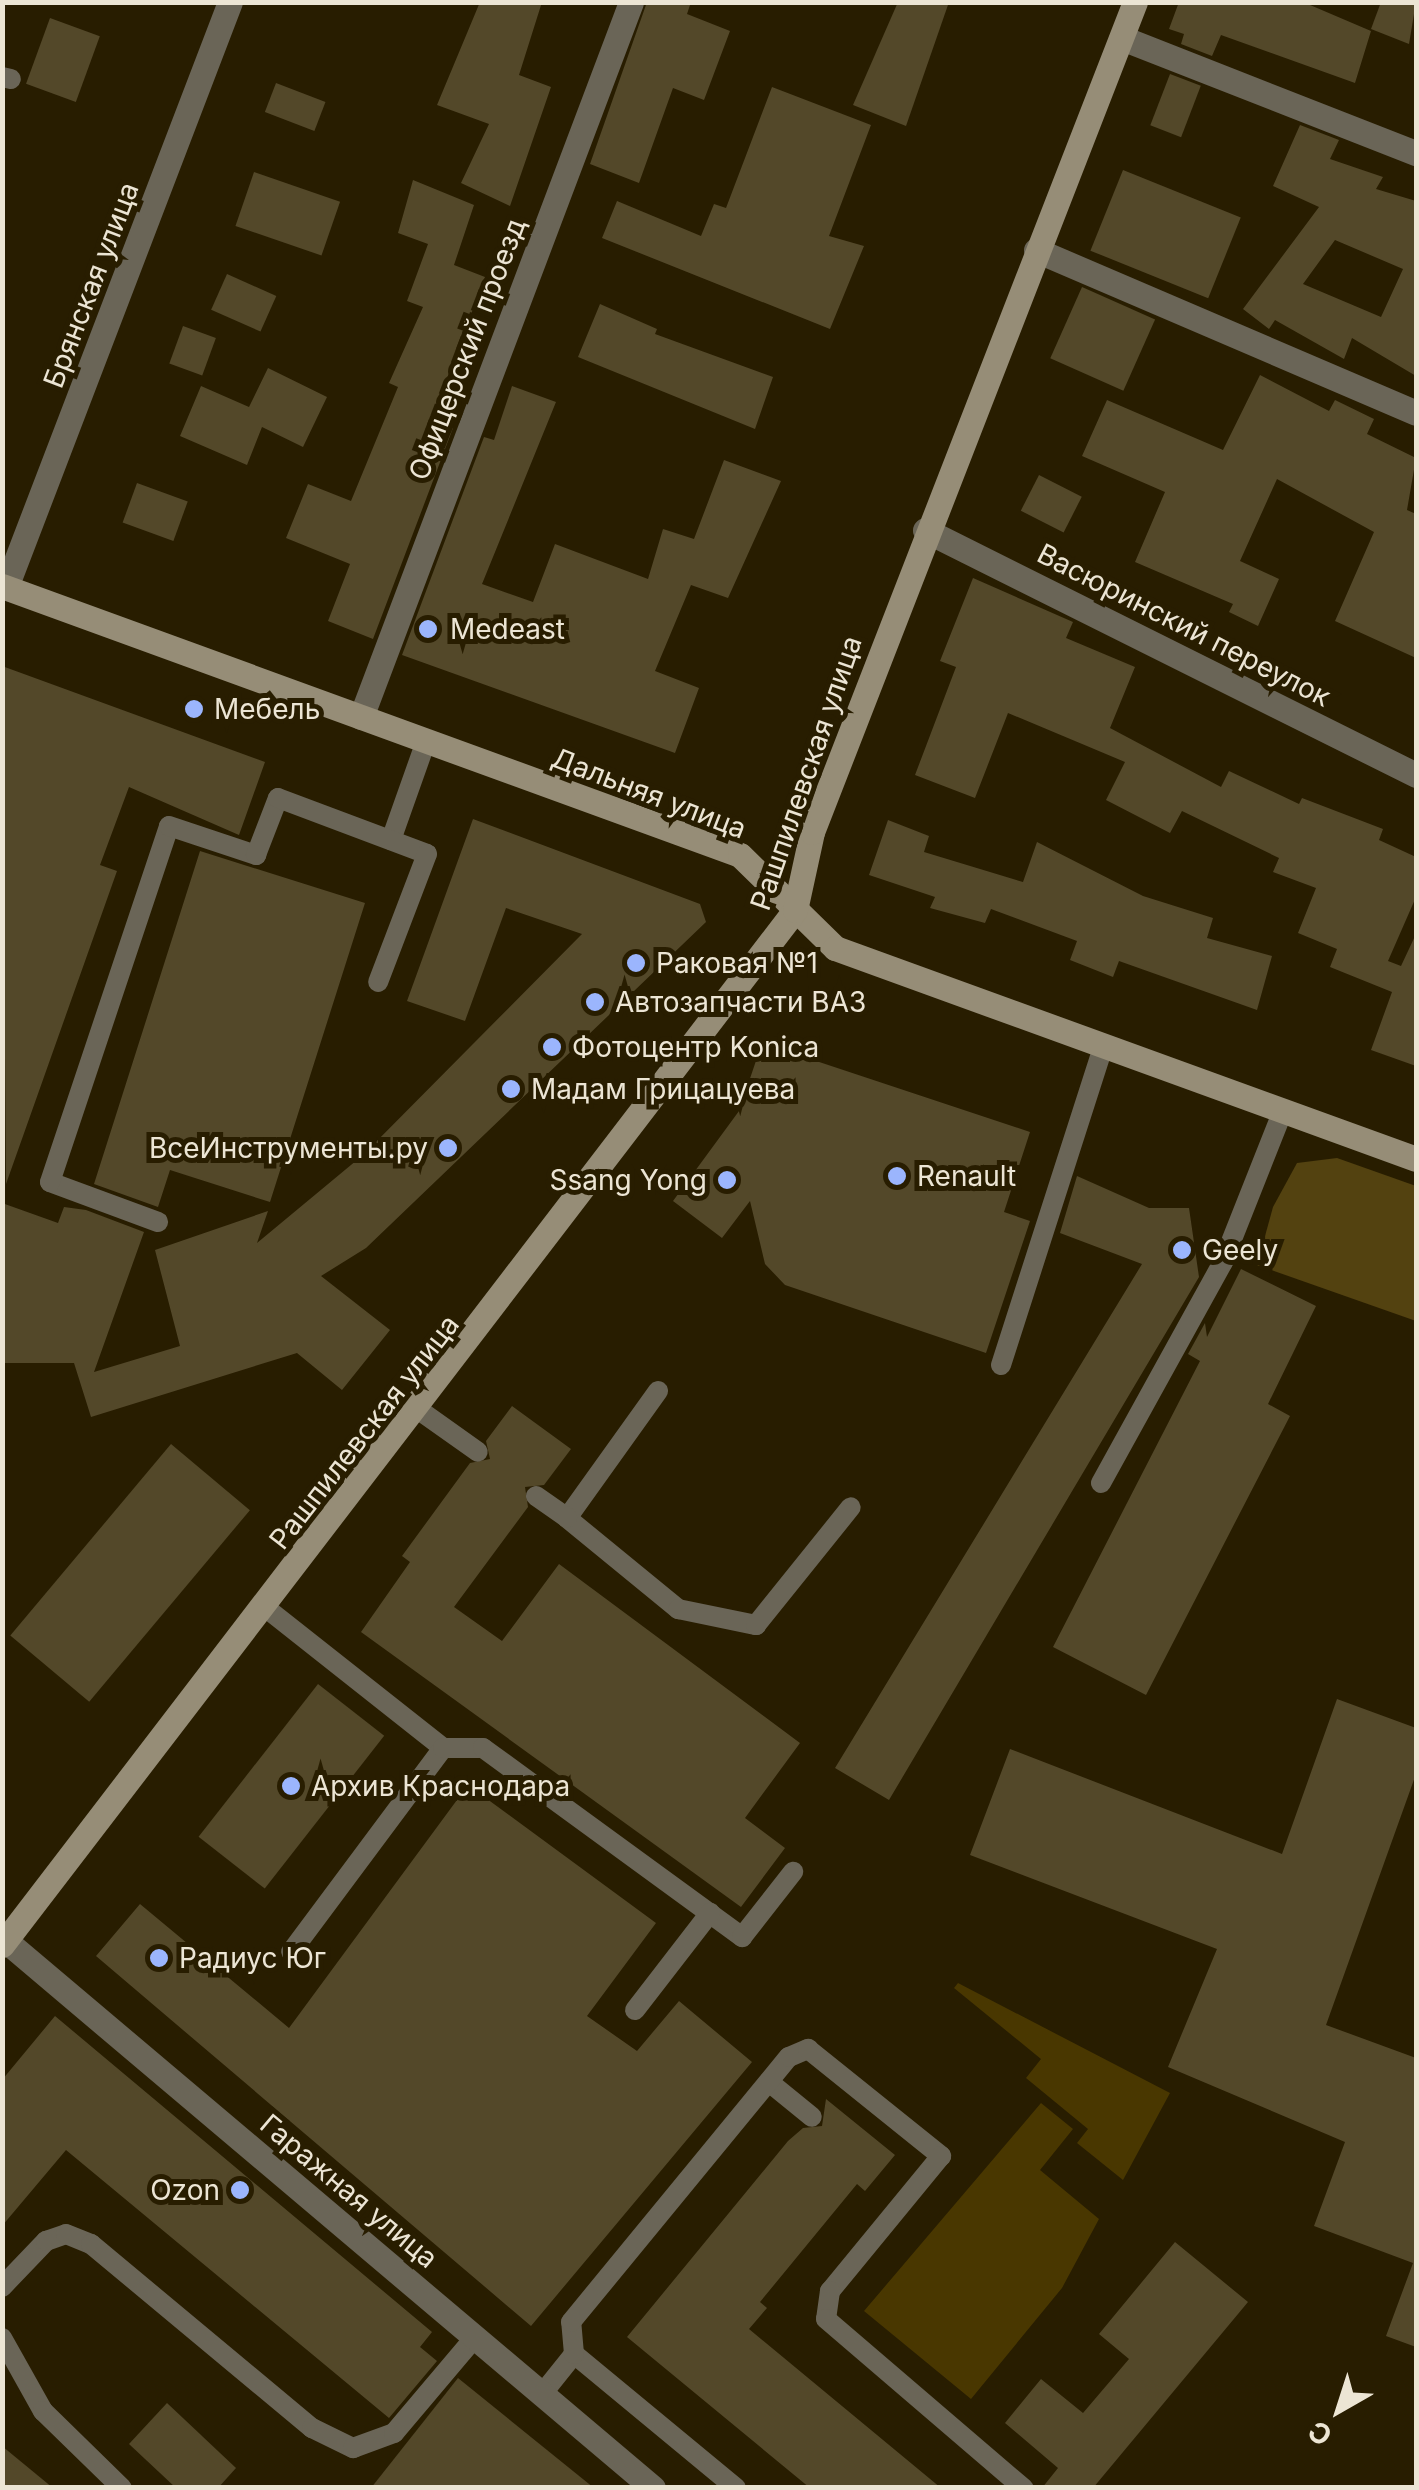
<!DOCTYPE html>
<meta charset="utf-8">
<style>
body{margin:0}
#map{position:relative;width:1419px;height:2490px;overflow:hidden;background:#281d00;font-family:Inter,sans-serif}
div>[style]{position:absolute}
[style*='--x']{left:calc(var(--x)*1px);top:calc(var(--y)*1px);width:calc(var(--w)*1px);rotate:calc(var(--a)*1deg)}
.green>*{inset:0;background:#493700}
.forest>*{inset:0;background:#534210}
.building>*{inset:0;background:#534829;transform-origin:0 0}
.lane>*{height:20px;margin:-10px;padding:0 10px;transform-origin:10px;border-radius:10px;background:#6a6557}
.street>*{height:25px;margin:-12.5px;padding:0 12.5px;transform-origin:12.5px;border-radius:12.5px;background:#6a6557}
.secondary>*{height:25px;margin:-12.5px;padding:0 12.5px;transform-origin:12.5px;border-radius:12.5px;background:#968d77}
.dots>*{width:28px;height:28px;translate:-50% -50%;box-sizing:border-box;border:5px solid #281d00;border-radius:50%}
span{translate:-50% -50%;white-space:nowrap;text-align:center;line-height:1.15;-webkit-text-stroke:10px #281d00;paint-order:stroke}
.street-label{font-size:28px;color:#ece5d4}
.poi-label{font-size:28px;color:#ece5d4}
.left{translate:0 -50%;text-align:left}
.right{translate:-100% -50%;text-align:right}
.frame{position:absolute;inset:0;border:5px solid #ece5d4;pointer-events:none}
.north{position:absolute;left:1289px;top:2360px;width:100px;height:100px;-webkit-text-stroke:8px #281d00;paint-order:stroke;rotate:219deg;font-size:28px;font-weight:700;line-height:40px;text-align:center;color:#ece5d4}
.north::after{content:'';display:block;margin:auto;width:35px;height:45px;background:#ece5d4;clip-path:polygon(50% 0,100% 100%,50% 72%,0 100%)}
</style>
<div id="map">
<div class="green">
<i style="clip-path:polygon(958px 1983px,1170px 2093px,1123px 2180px,1077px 2143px,1088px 2129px,1026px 2078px,1041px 2059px,954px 1988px)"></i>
<i style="clip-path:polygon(1041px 2103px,1073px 2129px,1040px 2170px,1099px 2219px,1062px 2288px,971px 2399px,864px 2311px)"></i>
</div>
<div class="forest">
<i style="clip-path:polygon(1337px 1158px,1416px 1186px,1416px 1321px,1257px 1265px,1273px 1207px,1297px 1163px)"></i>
</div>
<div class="building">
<i style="clip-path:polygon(480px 2px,542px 2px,519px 75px,551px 87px,510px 206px,461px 183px,489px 124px,437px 105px)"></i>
<i style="clip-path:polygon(647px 2px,691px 2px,687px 14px,730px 31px,704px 100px,673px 88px,639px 183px,590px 164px)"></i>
<i style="clip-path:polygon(898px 2px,949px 2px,906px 126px,853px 105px)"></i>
<i style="clip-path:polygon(1179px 2px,1303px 2px,1371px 31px,1355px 83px,1221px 35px,1212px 56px,1181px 44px,1184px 34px,1169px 29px)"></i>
<i style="clip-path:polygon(1381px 2px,1416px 2px,1409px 44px,1371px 29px)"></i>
<i style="left:50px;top:18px;width:53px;height:70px;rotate:20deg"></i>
<i style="left:1170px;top:74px;width:33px;height:55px;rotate:21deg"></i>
<i style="left:276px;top:83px;width:53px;height:31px;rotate:21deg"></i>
<i style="clip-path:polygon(772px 87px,871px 125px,829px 236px,864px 246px,830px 329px,602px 238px,617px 201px,701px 236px,714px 204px,726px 208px)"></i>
<i style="clip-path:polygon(evenodd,1300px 125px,1339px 140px,1330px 159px,1383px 177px,1376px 189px,1416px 201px,1416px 376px,1352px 338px,1344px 359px,1275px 320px,1269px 329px,1243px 309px,1319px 207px,1273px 186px,1300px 125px,1335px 240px,1403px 269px,1381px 317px,1303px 284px,1335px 240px)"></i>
<i style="left:1123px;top:170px;width:127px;height:87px;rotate:22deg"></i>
<i style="left:254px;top:172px;width:91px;height:57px;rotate:19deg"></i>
<i style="clip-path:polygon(413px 180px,474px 205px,454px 265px,485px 277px,431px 421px,453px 428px,373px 639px,328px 621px,350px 564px,286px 538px,308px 484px,351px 501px,398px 387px,389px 383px,423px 307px,407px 301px,428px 244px,398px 233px)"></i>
<i style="left:227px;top:274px;width:54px;height:39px;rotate:24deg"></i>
<i style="left:1082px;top:287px;width:80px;height:78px;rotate:24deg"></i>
<i style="clip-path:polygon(600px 304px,657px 329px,655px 334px,773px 377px,755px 429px,578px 357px)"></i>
<i style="left:183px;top:326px;width:35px;height:40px;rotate:20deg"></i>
<i style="clip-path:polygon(268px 368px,327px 397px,303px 447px,262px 427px,247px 465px,180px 436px,201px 386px,249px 407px)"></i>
<i style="clip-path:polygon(1260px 375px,1329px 411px,1335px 400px,1374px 419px,1367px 434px,1416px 458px,1407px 510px,1416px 514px,1416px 658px,1335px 621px,1374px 532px,1277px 479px,1240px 561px,1279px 579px,1258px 626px,1229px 612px,1233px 604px,1135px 562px,1165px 492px,1082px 456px,1107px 400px,1223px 450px)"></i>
<i style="clip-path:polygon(512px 386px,556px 402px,482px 584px,533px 602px,555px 544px,648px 579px,663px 529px,694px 539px,724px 460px,781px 481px,728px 598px,691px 585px,655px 671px,699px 688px,675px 753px,402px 655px,484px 437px,494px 440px)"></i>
<i style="left:1039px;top:475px;width:48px;height:40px;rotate:27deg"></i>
<i style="left:137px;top:483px;width:54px;height:42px;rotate:20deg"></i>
<i style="clip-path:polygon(973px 578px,1073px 622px,1066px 638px,1135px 667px,1110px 728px,1221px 787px,1229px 771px,1299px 804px,1302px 798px,1383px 829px,1379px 840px,1416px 857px,1416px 897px,1388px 961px,1401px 966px,1416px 934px,1416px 1066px,1371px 1050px,1392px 992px,1330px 967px,1337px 949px,1298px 933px,1316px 888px,1273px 872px,1279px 858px,1182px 811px,1170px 833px,1106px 800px,1125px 762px,1008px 713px,975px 798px,915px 775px,956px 667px,940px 661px)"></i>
<i style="clip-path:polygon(2px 666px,265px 762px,239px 835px,129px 787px,100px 865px,117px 871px,6px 1184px)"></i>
<i style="clip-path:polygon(473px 819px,700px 904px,706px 922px,366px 1248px,321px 1276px,390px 1330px,342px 1390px,297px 1353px,91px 1417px,74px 1363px,2px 1363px,2px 1203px,58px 1223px,64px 1207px,86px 1210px,144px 1232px,94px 1372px,180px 1346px,155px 1250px,268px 1211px,257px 1243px,363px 1155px,582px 934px,506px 908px,465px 1021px,407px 1001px)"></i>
<i style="clip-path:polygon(888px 820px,929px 836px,924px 852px,1023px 882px,1037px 842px,1143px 896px,1213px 918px,1207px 938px,1272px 956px,1257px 1010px,1119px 961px,1113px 977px,1070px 960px,1077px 941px,991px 909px,985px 923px,930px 908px,935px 897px,869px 875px)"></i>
<i style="clip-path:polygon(200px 851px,365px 903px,270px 1202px,170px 1170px,158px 1207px,94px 1184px)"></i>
<i style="clip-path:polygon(762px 1043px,1030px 1132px,1004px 1212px,1030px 1221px,986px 1353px,785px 1285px,765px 1264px,750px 1201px,722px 1238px,673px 1201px,739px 1111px)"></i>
<i style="clip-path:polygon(1077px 1176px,1149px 1208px,1189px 1208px,1199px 1277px,889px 1800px,835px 1768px,1142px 1264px,1060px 1233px)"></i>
<i style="clip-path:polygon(1241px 1269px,1316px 1306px,1268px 1404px,1290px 1416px,1146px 1695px,1053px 1647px,1200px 1361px,1188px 1354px,1205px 1323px,1207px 1337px)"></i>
<i style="clip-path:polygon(512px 1406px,571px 1449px,544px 1485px,525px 1487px,528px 1507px,454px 1607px,502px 1641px,559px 1564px,800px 1743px,745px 1818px,785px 1848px,741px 1907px,361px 1632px,410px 1562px,402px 1556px,470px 1463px,490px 1459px,486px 1441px)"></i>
<i style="left:171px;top:1444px;width:103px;height:250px;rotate:40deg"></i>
<i style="left:318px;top:1684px;width:84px;height:194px;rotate:38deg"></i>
<i style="clip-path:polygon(1337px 1699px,1416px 1728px,1416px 1774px,1326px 2025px,1416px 2058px,1416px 2347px,1386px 2336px,1413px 2263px,1314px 2226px,1345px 2142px,1168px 2067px,1217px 1949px,970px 1855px,1010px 1749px,1282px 1854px)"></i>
<i style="clip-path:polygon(468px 1785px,656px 1923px,587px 2016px,637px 2051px,679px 2001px,752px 2062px,531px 2326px,96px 1956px,140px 1904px,289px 2028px)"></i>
<i style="clip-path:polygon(55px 2016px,432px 2332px,420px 2347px,437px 2361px,389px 2418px,66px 2150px,2px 2226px,2px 2080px)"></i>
<i style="clip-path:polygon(826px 2099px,895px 2155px,865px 2191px,857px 2184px,760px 2302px,767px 2308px,749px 2329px,941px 2488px,810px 2488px,627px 2337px,788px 2141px,803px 2128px,822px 2126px)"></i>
<i style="clip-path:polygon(1175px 2242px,1248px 2302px,1093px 2488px,1042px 2488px,1058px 2468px,1005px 2423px,1041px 2379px,1083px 2413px,1129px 2359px,1099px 2334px)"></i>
<i style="clip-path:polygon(458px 2378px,594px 2488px,371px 2488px)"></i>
<i style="clip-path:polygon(167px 2403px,236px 2468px,218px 2488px,176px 2488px,129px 2444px)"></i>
<i style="clip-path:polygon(2px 2446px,53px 2488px,2px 2488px)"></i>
</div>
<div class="lane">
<i style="--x:2;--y:77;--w:9;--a:13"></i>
<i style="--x:391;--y:840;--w:105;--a:-70.5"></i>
<i style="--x:158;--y:1222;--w:115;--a:-159.7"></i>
<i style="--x:50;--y:1182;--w:375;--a:-71.5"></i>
<i style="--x:169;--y:826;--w:92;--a:18.4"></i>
<i style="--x:256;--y:855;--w:61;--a:-68.9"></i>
<i style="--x:278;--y:798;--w:159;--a:20.6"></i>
<i style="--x:427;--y:854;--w:137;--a:110.9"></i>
<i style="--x:1001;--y:1365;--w:333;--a:-72.2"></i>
<i style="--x:658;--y:1391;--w:156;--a:125.6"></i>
<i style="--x:567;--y:1518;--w:144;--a:39.3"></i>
<i style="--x:678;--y:1609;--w:80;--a:11.6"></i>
<i style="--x:756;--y:1625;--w:151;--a:-51.2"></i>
<i style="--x:419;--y:1410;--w:72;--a:35.4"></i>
<i style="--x:1101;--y:1483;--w:252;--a:-61.1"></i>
<i style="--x:1223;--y:1262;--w:160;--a:-68.4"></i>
<i style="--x:536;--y:1496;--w:38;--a:35"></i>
<i style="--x:266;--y:1608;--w:226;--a:38.3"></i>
<i style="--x:443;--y:1748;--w:254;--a:126.7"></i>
<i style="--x:443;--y:1748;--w:40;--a:0"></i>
<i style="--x:483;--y:1748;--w:321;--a:36.1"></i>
<i style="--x:742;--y:1937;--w:83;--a:-51.9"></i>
<i style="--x:635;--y:2010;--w:123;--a:-52.3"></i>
<i style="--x:769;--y:2082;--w:55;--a:39.1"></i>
<i style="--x:2;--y:2287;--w:64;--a:-46.3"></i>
<i style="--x:46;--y:2241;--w:21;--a:-19"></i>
<i style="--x:66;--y:2234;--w:27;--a:22"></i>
<i style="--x:91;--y:2244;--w:288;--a:39.8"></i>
<i style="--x:312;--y:2428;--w:46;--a:26"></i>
<i style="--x:353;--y:2448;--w:44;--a:-20.1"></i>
<i style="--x:394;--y:2433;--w:126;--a:-49.8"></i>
<i style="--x:2;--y:2338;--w:84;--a:60.7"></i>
<i style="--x:43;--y:2411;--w:110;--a:44.3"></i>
<i style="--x:542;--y:2394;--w:51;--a:-51.3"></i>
<i style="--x:736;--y:2488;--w:210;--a:-140.4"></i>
<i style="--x:574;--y:2354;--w:32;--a:-95"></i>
<i style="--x:571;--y:2322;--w:343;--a:-50.6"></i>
<i style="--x:789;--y:2057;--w:21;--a:-23"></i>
<i style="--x:808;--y:2049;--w:171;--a:38.8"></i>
<i style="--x:941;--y:2156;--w:175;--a:129.4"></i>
<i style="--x:830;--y:2291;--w:28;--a:98"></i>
<i style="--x:826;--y:2319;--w:260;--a:40.6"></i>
</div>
<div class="street">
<i style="--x:1122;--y:38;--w:316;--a:21.4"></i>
<i style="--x:1036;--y:250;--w:413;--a:23.2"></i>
<i style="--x:925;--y:530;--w:549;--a:26.52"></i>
<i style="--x:6;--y:587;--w:626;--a:-69.05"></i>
<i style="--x:361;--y:717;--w:764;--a:-69.31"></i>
<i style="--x:6;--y:1941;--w:847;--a:40.21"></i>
</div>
<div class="secondary">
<i style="--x:2;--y:586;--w:785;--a:20.03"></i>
<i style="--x:740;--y:855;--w:133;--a:44.4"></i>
<i style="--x:835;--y:948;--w:618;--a:19.96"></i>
<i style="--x:2;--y:1945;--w:1304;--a:-52.54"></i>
<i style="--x:795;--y:910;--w:80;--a:-77.7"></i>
<i style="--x:812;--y:832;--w:891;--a:-68.74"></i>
</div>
<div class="dots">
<i style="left:428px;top:629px;background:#9bb5fd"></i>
<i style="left:194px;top:709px;background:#9bb5fd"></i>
<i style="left:636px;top:963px;background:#9bb5fd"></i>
<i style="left:595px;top:1002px;background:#9bb5fd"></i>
<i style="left:552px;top:1047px;background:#9bb5fd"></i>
<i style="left:511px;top:1089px;background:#9bb5fd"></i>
<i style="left:448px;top:1148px;background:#9bb5fd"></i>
<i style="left:897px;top:1176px;background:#9bb5fd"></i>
<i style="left:727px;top:1180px;background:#9bb5fd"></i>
<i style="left:1182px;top:1250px;background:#9bb5fd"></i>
<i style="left:291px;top:1786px;background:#9bb5fd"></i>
<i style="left:159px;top:1958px;background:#9bb5fd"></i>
<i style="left:240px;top:2190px;background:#9bb5fd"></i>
</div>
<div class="street-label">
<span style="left:91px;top:285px;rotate:-69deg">Брянская улица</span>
<span style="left:467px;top:349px;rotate:-69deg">Офицерский проезд</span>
<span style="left:1184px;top:625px;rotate:27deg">Васюринский переулок</span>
<span style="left:806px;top:773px;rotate:-71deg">Рашпилевская улица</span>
<span style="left:649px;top:793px;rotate:21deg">Дальняя улица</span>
<span style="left:364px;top:1432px;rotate:-52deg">Рашпилевская улица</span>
<span style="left:349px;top:2191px;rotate:40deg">Гаражная улица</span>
</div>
<div class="poi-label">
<span class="left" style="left:450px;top:629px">Medeast</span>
<span class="left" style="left:214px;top:709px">Мебель</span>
<span class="left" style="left:656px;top:963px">Раковая №1</span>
<span class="left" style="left:615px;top:1002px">Автозапчасти ВАЗ</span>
<span class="left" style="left:572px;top:1047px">Фотоцентр Konica</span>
<span class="left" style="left:531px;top:1089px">Мадам Грицацуева</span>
<span class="right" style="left:428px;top:1148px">ВсеИнструменты.ру</span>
<span class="left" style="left:917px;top:1176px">Renault</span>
<span class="right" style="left:707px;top:1180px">Ssang Yong</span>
<span class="left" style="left:1202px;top:1250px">Geely</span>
<span class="left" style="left:311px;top:1786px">Архив Краснодара</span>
<span class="left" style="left:179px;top:1958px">Радиус Юг</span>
<span class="right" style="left:220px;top:2190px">Ozon</span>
</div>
<div class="frame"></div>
<div class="north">С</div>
</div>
